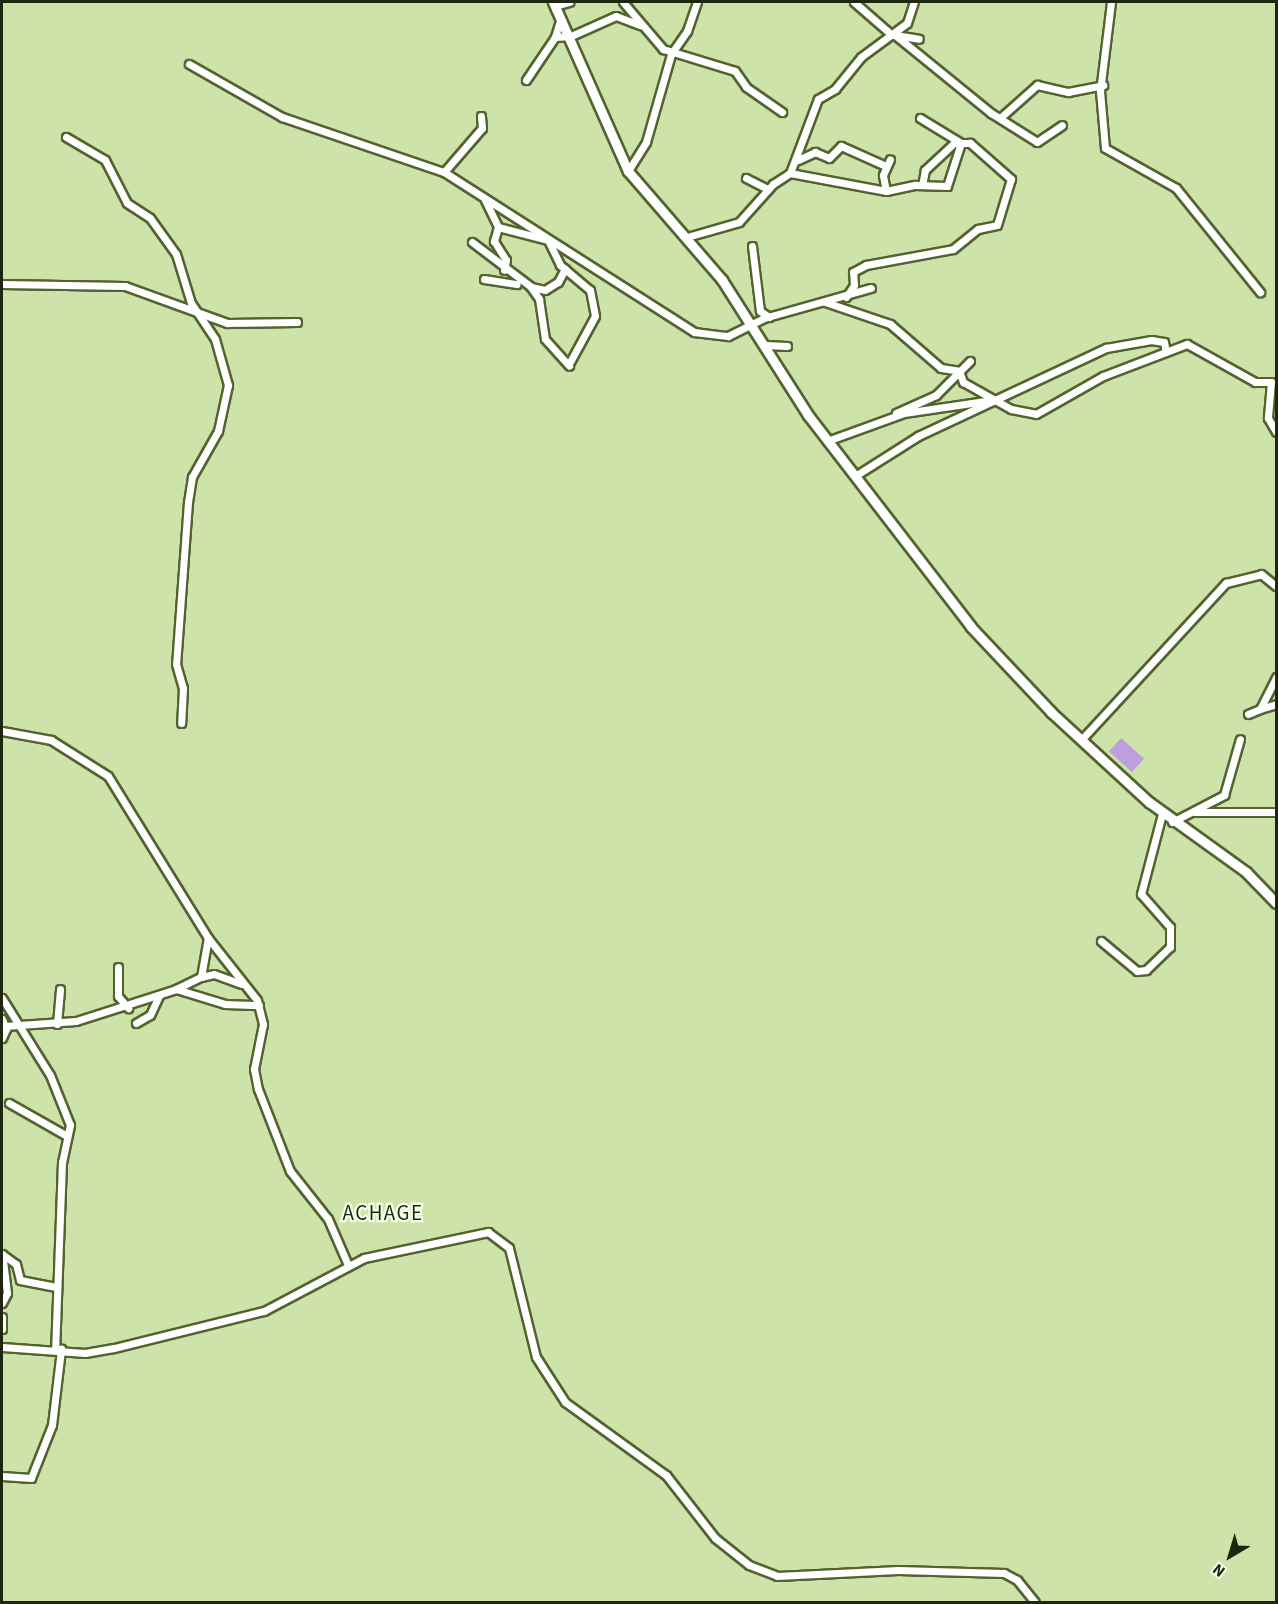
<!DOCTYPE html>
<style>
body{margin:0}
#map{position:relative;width:1278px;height:1604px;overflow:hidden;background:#cde3a9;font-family:"Source Sans 3",sans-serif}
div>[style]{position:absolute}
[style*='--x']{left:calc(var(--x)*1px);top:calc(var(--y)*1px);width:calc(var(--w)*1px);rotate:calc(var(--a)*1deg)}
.green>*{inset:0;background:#bd9fe0;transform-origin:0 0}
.roads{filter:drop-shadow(2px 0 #51642f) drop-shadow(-2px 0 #51642f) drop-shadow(0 2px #51642f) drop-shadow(0 -2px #51642f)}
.street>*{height:7px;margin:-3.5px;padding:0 3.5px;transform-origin:3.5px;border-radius:3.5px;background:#fff}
.secondary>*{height:9px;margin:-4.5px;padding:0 4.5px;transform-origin:4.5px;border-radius:4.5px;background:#fff}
span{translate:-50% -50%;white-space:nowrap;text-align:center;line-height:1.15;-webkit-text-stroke:4.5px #f5ffe7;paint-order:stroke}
.quarter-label{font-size:21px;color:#1e2610;letter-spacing:1.5px}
.frame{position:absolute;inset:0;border:3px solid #1e2610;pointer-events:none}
.north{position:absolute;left:1200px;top:1526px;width:60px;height:60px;-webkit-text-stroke:4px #f5ffe7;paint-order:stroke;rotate:218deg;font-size:16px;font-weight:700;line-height:24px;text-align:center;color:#1e2610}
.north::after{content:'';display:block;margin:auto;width:21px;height:27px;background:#1e2610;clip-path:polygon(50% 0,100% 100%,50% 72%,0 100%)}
</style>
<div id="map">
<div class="green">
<i style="left:1121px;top:738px;width:31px;height:18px;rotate:42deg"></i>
</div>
<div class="roads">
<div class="street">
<i style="--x:623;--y:2;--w:62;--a:49.6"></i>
<i style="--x:663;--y:49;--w:75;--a:17"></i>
<i style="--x:735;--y:71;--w:19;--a:55"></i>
<i style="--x:746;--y:87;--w:44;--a:34.8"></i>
<i style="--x:854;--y:2;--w:50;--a:41"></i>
<i style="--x:1111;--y:2;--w:90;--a:97"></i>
<i style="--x:1100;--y:91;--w:57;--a:85"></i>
<i style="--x:1105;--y:148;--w:81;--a:29.4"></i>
<i style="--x:1176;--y:188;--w:134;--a:51.1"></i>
<i style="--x:555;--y:6;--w:15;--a:-16"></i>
<i style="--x:895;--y:35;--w:124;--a:39.1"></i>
<i style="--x:991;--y:113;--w:54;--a:32.2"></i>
<i style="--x:1037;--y:142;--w:30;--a:-34"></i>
<i style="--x:895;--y:35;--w:24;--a:9"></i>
<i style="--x:555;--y:37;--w:14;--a:-73"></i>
<i style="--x:189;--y:64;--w:107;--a:29.7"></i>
<i style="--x:282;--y:117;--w:171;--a:18.8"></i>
<i style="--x:444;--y:172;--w:297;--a:32.6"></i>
<i style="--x:694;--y:332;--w:34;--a:7"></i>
<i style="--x:728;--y:336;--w:40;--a:-26.6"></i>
<i style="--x:764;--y:318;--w:111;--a:-15.7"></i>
<i style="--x:526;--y:80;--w:52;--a:-56"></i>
<i style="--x:555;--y:37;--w:16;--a:-4"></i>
<i style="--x:571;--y:36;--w:49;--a:-24"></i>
<i style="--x:616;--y:16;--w:26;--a:21"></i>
<i style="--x:1000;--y:118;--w:50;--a:-41.7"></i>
<i style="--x:1037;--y:85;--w:32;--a:13"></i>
<i style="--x:1068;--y:92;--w:36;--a:-11"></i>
<i style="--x:66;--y:137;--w:45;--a:30.5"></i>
<i style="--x:105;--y:160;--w:48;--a:62.9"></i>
<i style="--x:127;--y:203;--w:27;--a:33"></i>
<i style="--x:150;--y:218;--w:44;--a:54.2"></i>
<i style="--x:176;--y:254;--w:51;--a:73"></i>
<i style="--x:191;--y:303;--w:43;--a:56.3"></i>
<i style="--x:215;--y:339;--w:48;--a:74.2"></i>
<i style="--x:228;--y:385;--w:47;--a:102.3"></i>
<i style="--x:218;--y:431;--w:53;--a:119.5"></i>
<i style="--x:192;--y:477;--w:25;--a:99"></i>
<i style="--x:188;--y:502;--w:162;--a:94.2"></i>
<i style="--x:176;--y:664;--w:25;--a:74"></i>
<i style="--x:183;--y:688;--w:35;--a:93"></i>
<i style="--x:798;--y:160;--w:19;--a:-25"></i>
<i style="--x:815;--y:152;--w:15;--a:23"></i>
<i style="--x:829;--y:158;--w:17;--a:-45"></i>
<i style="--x:841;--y:146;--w:49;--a:24"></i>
<i style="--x:628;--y:171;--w:34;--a:-58"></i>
<i style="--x:646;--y:142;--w:91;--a:-74.1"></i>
<i style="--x:671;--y:54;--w:28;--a:-55"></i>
<i style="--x:687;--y:31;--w:31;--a:-71"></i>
<i style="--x:444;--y:172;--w:58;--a:-49.2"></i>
<i style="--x:482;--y:128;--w:12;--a:-95"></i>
<i style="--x:790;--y:173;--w:79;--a:-69.3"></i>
<i style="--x:818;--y:99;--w:20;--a:-30"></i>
<i style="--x:835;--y:89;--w:41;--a:-50.9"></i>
<i style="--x:861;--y:57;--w:57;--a:-36.5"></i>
<i style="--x:907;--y:23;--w:22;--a:-72"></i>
<i style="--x:746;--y:178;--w:25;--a:27"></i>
<i style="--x:886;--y:191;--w:16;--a:-101"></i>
<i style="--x:883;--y:175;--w:17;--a:-66"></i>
<i style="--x:485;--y:200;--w:30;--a:64"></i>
<i style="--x:498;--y:227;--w:52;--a:14.6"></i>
<i style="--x:548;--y:240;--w:28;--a:64"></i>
<i style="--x:560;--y:265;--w:39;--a:40"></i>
<i style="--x:590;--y:290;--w:26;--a:79"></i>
<i style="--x:595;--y:316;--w:52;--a:118.5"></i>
<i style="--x:498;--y:227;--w:15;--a:106"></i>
<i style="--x:494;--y:241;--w:22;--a:58"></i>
<i style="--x:506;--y:260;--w:10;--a:101"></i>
<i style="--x:687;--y:237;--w:54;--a:-16.1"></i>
<i style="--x:739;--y:222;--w:51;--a:-48.2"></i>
<i style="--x:773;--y:184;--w:20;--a:-33"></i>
<i style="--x:790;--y:173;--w:98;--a:10.6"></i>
<i style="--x:886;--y:191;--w:30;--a:-12"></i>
<i style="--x:915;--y:185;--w:32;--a:2"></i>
<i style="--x:947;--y:186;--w:45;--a:-72"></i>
<i style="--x:961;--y:143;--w:48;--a:-148.6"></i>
<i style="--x:472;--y:242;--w:73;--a:37.2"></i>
<i style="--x:530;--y:286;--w:16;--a:55"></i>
<i style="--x:539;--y:299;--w:40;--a:81.5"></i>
<i style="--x:545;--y:339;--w:36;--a:48"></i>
<i style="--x:752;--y:246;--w:65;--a:83"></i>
<i style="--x:760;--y:311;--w:11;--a:34"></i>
<i style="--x:484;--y:279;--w:33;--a:9"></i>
<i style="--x:2;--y:284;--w:123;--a:0.9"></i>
<i style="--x:125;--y:286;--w:109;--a:19.9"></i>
<i style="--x:227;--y:323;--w:70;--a:-0.8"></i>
<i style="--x:531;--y:287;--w:14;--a:12"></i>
<i style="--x:545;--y:290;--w:15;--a:-32"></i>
<i style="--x:558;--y:282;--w:15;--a:-62"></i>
<i style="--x:846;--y:297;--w:14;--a:-56"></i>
<i style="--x:854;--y:285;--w:13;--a:-94"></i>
<i style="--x:853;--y:272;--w:15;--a:-28"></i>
<i style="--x:866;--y:265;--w:88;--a:-10.4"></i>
<i style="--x:953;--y:249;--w:32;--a:-39"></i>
<i style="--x:978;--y:229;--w:19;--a:-12"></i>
<i style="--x:997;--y:225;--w:48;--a:-73.1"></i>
<i style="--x:1011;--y:179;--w:55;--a:-138.7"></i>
<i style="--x:970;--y:143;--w:16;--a:180"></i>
<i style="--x:954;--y:143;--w:40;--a:137"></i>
<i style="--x:925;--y:170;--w:15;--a:101"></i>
<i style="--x:825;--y:302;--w:69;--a:18.7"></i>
<i style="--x:890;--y:324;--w:67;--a:40.8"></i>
<i style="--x:941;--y:368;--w:18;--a:9"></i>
<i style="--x:959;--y:371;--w:12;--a:70"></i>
<i style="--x:963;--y:382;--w:55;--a:29.4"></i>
<i style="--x:1011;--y:409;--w:25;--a:11"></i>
<i style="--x:1036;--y:414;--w:77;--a:-29.6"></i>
<i style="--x:1103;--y:376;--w:90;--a:-20.9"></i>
<i style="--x:1187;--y:344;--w:78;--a:29.2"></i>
<i style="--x:1255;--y:382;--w:16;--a:0"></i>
<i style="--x:1271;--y:382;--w:36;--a:95"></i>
<i style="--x:1268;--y:418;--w:16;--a:60"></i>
<i style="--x:766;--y:345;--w:21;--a:3"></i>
<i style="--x:896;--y:413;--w:44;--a:-24.2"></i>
<i style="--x:936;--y:395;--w:48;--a:-45"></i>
<i style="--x:827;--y:441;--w:82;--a:-20"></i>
<i style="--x:904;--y:413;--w:89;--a:-8.4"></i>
<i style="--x:855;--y:476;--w:75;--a:-32.4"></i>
<i style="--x:918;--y:436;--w:208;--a:-25.1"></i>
<i style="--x:1106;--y:348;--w:46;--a:-10.1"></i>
<i style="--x:1151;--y:340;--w:13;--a:9"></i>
<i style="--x:1164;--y:342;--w:10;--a:79"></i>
<i style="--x:1260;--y:709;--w:17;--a:-17"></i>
<i style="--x:1248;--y:714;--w:13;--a:-23"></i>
<i style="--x:1260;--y:709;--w:36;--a:-63"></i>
<i style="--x:2;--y:731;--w:50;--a:10.4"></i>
<i style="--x:51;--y:740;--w:67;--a:32.3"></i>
<i style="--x:108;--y:776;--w:190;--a:58.3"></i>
<i style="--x:208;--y:938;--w:79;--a:51.7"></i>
<i style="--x:257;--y:1000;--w:25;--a:76"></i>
<i style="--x:263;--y:1024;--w:46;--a:101.3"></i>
<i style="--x:254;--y:1069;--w:20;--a:79"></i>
<i style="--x:258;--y:1089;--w:88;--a:68.7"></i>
<i style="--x:290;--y:1171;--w:61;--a:51.6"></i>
<i style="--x:328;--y:1219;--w:50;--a:66.5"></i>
<i style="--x:1081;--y:740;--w:214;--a:-47.3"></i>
<i style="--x:1226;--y:583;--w:36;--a:-14"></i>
<i style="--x:1261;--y:574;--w:19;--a:39"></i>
<i style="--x:1194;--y:812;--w:82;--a:0"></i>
<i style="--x:1172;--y:822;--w:59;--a:-27.4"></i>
<i style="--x:1224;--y:795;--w:58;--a:-74.1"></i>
<i style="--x:1101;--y:941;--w:47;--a:39.8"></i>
<i style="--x:1137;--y:971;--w:9;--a:-6"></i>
<i style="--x:1146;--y:970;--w:33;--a:-44"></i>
<i style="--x:1170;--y:947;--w:20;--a:-90"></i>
<i style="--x:1170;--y:927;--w:44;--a:-131.3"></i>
<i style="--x:1141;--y:894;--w:83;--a:-75.3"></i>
<i style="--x:118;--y:967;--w:29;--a:90"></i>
<i style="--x:118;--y:996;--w:16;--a:50"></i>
<i style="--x:201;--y:977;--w:13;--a:-13"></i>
<i style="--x:214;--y:974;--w:29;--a:20"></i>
<i style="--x:176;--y:989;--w:51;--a:17"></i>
<i style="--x:225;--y:1004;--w:34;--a:2"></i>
<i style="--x:2;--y:998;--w:91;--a:58.1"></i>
<i style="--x:50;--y:1075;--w:54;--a:68.2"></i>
<i style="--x:70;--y:1125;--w:38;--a:102"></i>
<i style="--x:62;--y:1162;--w:187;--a:92.1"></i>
<i style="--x:136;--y:1023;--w:16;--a:-30"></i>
<i style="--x:150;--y:1015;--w:21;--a:-65"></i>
<i style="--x:57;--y:1024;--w:35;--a:-85"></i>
<i style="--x:5;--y:1026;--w:71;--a:-4"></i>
<i style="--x:76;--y:1021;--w:105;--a:-17.7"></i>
<i style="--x:176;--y:989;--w:28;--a:-26"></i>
<i style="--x:201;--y:977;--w:40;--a:-80"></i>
<i style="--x:2;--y:1038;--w:10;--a:-66"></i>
<i style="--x:6;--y:1029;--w:11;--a:-112"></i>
<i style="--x:9;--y:1103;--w:67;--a:29.6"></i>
<i style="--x:2;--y:1254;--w:17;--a:36"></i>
<i style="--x:16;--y:1264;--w:16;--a:76"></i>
<i style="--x:20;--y:1280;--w:38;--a:11"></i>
<i style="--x:2;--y:1303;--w:11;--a:-63"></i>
<i style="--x:7;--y:1293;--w:39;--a:-97"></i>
<i style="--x:2;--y:1317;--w:12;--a:90"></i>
<i style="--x:2;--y:1347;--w:83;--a:4.1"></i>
<i style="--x:85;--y:1353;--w:29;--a:-10"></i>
<i style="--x:114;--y:1348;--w:154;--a:-13.9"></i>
<i style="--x:264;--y:1311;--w:113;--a:-27.9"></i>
<i style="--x:364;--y:1258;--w:127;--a:-11.8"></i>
<i style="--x:488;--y:1232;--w:26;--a:37"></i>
<i style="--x:509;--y:1248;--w:112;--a:76.1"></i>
<i style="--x:536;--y:1357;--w:54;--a:57.2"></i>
<i style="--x:565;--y:1402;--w:125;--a:35.9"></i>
<i style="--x:666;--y:1475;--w:80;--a:52.1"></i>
<i style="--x:715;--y:1538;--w:43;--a:38.5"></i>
<i style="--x:749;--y:1565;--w:30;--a:21"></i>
<i style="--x:777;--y:1576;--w:121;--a:-2.8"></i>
<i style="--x:898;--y:1570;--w:106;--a:1.6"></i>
<i style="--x:1004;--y:1573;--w:15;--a:28"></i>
<i style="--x:1017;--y:1580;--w:28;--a:51"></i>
<i style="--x:2;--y:1476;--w:29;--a:4"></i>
<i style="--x:31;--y:1478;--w:57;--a:-68.4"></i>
<i style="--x:52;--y:1425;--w:77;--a:-83.2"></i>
</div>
<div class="secondary">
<i style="--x:553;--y:2;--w:185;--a:66.1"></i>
<i style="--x:628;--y:171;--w:144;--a:49.2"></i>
<i style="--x:722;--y:280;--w:160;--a:57.5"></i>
<i style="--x:808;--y:415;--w:267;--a:52.4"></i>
<i style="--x:971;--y:627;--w:117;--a:46.7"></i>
<i style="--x:1051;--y:712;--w:133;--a:42.6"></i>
<i style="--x:1149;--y:802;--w:120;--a:35.8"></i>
<i style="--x:1246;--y:872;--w:43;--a:45.9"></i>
</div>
</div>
<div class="quarter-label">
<span style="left:383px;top:1213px">ACHAGE</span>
</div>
<div class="frame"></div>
<div class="north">N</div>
</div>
